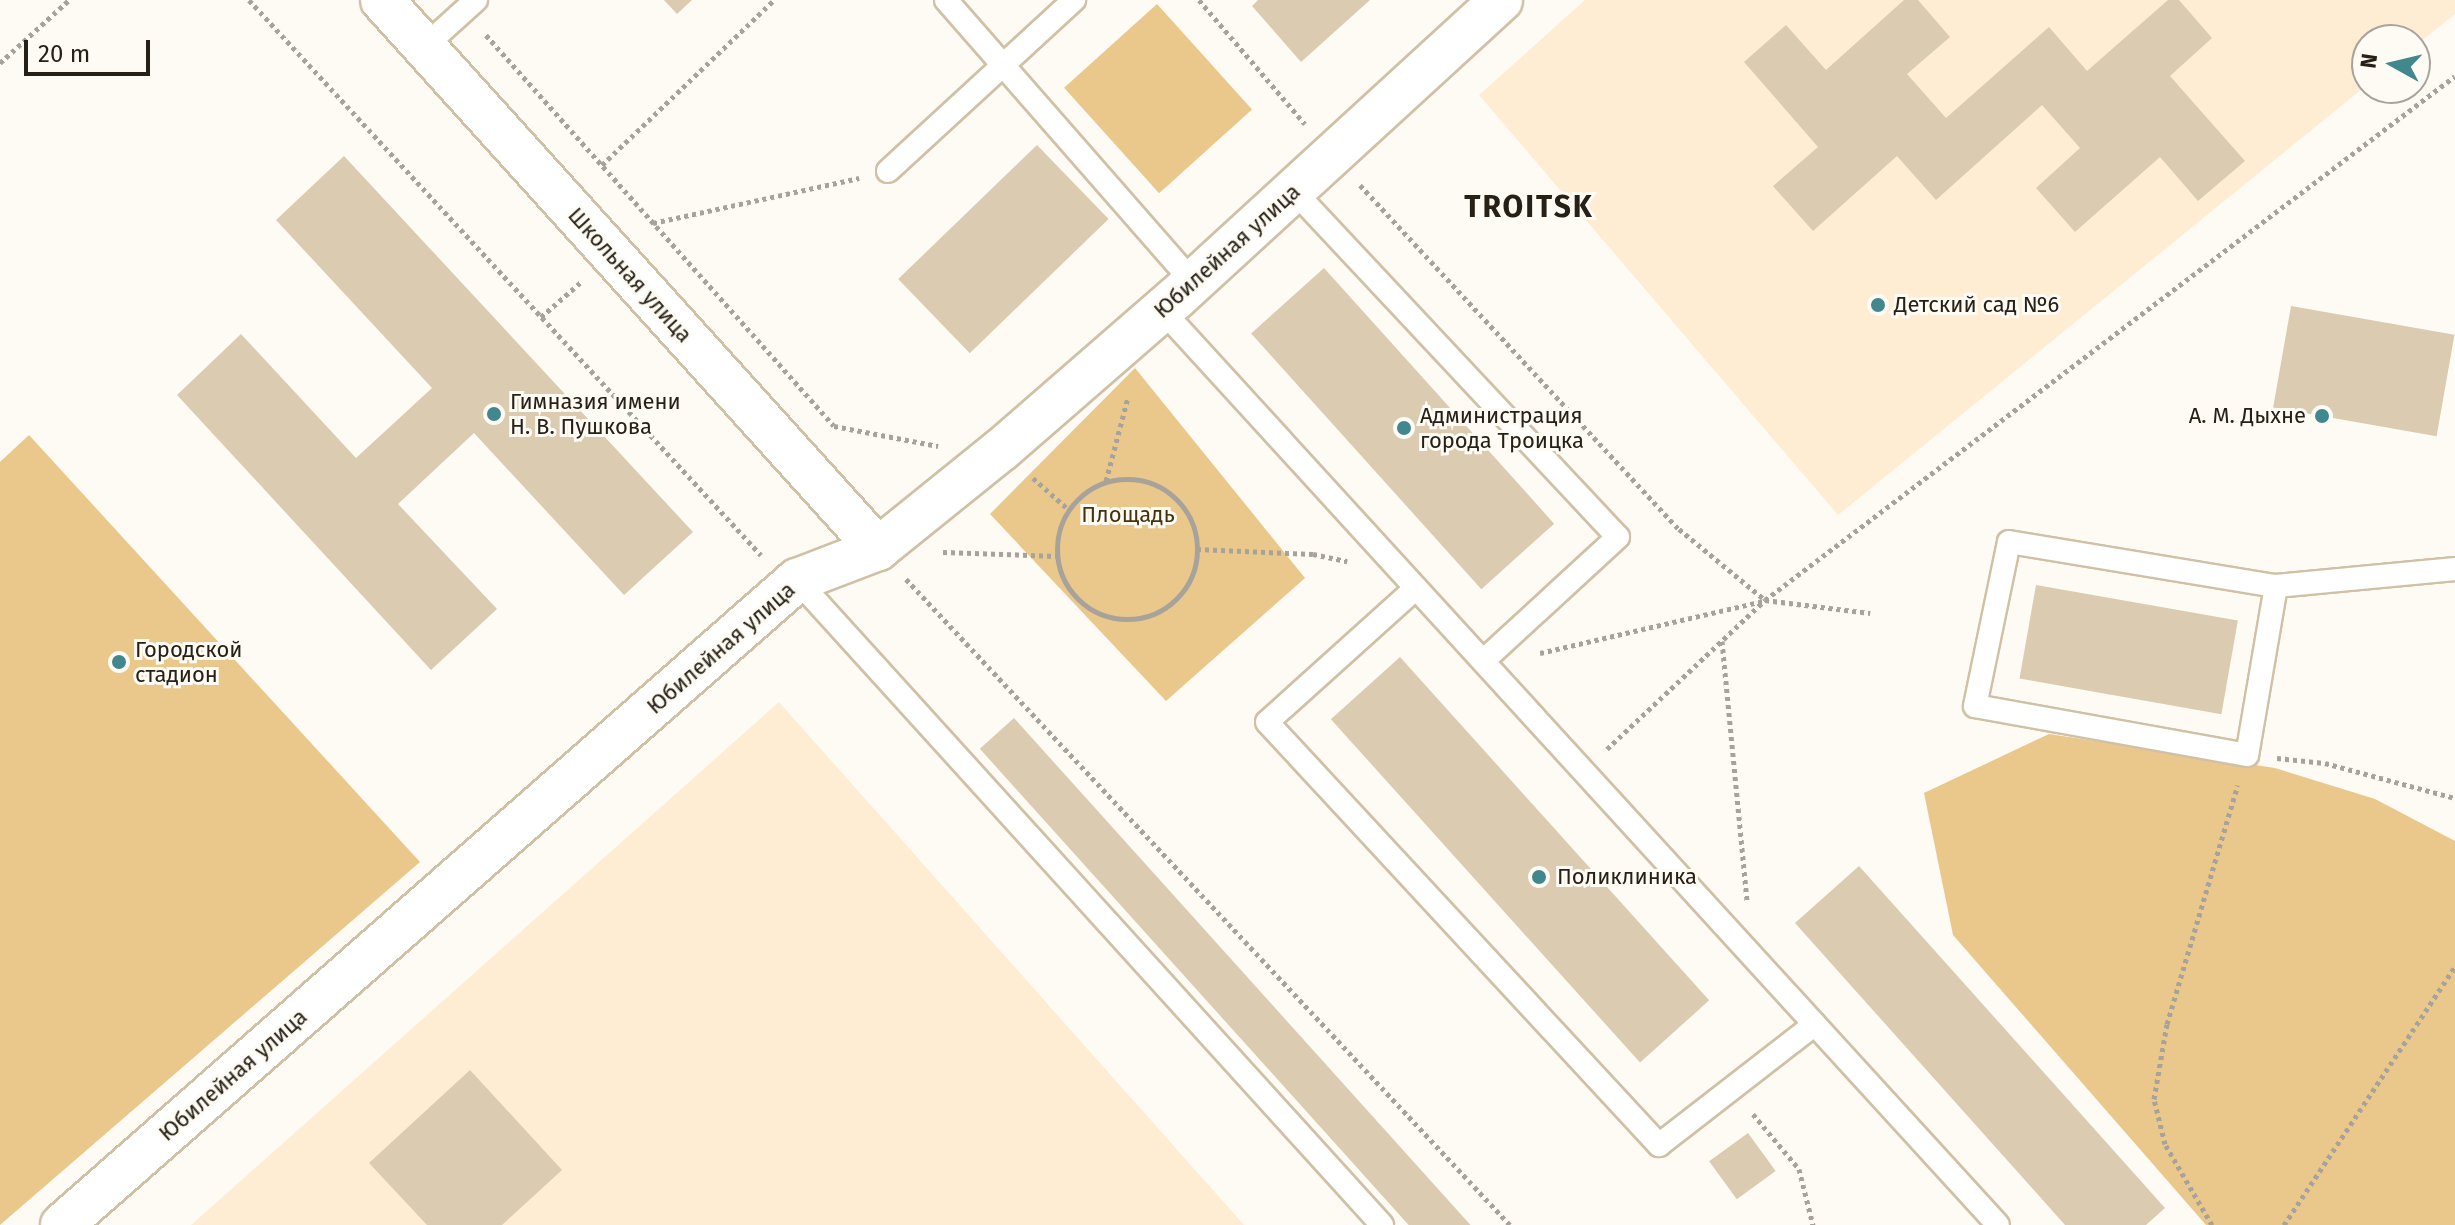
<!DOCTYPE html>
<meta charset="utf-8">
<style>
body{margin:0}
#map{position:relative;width:2455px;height:1225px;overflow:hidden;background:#fefbf5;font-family:"Fira Sans",sans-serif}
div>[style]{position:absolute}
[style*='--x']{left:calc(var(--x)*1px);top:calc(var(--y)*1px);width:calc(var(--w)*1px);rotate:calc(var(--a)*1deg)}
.built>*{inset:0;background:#feedd2}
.green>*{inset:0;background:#eac78b;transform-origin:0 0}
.building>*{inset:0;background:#dbcbb0;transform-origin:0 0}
.path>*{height:5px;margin-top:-2.5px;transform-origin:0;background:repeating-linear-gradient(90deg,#a7a39b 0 4px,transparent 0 8px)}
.path>.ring{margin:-2.5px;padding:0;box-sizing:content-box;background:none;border:5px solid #a7a39b;border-radius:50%}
.roads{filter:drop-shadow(2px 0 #d0c1a6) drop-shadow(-2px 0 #d0c1a6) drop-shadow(0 2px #d0c1a6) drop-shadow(0 -2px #d0c1a6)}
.service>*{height:22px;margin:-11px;padding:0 11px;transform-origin:11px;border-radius:11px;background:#fff}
.minor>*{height:42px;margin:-21px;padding:0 21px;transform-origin:21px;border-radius:21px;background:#fff}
.dots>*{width:22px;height:22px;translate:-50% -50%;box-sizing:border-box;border:4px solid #fefbf5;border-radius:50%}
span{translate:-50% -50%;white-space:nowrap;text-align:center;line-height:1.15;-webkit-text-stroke:6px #fefbf5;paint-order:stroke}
.street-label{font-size:22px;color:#262016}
.poi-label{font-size:22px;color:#262016}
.left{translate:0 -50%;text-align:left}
.right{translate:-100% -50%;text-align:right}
.park-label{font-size:22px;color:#46330e}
.district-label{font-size:30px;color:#262016;font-weight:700;letter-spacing:2px}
.north{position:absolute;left:2351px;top:24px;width:80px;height:80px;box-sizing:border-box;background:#fefbf5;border:2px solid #a8a39c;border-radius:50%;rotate:278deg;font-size:22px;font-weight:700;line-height:32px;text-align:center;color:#262016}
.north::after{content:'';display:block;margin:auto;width:28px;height:36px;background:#40888e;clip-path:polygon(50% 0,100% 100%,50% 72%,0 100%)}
.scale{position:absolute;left:24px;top:40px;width:126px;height:36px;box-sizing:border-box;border:4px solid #262016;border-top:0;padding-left:10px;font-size:24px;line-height:28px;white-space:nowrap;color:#262016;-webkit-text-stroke:6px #fefbf5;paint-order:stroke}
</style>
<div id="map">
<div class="built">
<i style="clip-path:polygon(1585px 0,2455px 0,2455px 14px,2415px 46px,2415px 40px,2367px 40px,2367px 85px,1838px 515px,1479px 95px)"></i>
<i style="clip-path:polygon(779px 702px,1244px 1225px,191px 1225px)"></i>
</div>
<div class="green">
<i style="left:1157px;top:4px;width:142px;height:125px;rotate:48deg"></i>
<i style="clip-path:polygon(1135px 368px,1305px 578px,1166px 701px,990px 514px)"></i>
<i style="clip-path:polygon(29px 435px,420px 862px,0 1225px,0 462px)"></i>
<i style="clip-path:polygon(2049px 734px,2275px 768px,2375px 799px,2455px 841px,2455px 1225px,2206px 1225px,1953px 935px,1924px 793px)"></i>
</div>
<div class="building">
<i style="clip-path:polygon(664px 0,692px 0,677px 14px)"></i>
<i style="clip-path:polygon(1258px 0,1370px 0,1301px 62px,1252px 6px)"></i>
<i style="clip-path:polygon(1904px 0,1918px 0,1950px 37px,1907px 74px,1946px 118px,2049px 27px,2087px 71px,2168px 0,2179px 0,2212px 38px,2170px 76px,2245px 161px,2198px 201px,2160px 157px,2075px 232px,2036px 188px,2080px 148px,2042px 105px,1936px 200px,1897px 156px,1813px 231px,1773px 186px,1818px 147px,1744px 62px,1786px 25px,1826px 70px)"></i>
<i style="left:1037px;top:145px;width:103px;height:193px;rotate:46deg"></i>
<i style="clip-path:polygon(344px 156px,693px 532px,624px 595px,474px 433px,398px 504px,497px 609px,431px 670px,177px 395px,241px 334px,356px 458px,432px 388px,276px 220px)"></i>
<i style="left:1324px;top:268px;width:344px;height:98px;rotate:48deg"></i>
<i style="left:2291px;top:306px;width:166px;height:103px;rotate:10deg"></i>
<i style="left:2036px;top:585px;width:205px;height:95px;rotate:10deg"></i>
<i style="left:1400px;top:657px;width:462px;height:93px;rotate:48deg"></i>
<i style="left:1014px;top:718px;width:687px;height:46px;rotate:48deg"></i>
<i style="clip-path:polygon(1859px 866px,2165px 1208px,2146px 1225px,2065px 1225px,1795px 923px)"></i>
<i style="clip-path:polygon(470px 1070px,562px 1170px,502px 1225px,427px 1225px,369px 1163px)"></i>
<i style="left:1748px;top:1133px;width:47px;height:48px;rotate:54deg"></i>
</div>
<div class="path">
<i style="--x:249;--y:0;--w:755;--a:47.31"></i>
<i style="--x:1199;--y:0;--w:163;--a:49.5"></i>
<i style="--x:486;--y:35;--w:523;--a:48.33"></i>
<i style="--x:834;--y:426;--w:106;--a:10.9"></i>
<i style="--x:0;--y:63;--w:93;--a:-42.4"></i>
<i style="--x:602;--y:165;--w:238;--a:-43.8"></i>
<i style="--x:1360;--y:185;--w:469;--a:47.2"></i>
<i style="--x:1679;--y:529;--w:112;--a:39.5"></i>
<i style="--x:1765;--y:600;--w:106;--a:7.1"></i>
<i style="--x:653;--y:223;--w:211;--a:-12.3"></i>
<i style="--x:541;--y:317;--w:53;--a:-41.2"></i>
<i style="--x:1033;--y:478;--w:47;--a:41.5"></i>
<i class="ring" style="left:1057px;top:479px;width:135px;height:135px"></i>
<i style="--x:1106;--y:481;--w:87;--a:-75.3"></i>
<i style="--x:1197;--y:549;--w:116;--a:2.5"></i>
<i style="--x:1313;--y:554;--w:35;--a:12"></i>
<i style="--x:943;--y:552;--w:113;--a:2"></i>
<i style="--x:906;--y:579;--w:884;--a:46.92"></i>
<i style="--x:1722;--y:641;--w:262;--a:84.5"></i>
<i style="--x:1540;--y:653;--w:230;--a:-13.1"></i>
<i style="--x:1607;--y:749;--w:217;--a:-43.3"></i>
<i style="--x:1765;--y:600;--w:866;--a:-37.21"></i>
<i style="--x:2277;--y:758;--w:48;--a:5.9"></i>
<i style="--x:2325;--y:763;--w:135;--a:15.1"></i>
<i style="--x:1753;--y:1114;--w:72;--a:50.1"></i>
<i style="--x:1799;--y:1169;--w:58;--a:76"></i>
<i style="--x:2212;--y:1225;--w:94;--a:-120.1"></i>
<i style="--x:2165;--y:1144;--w:46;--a:-103.7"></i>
<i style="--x:2154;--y:1099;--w:76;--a:-80.2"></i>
<i style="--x:2167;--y:1024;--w:249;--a:-73.5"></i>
<i style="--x:2284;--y:1225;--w:310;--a:-56.5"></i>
</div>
<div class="roads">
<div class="service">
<i style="--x:946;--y:0;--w:375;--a:48.8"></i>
<i style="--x:424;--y:47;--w:70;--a:-42.1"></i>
<i style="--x:888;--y:171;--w:253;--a:-42.6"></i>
<i style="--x:1293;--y:190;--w:475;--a:46.9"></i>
<i style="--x:1618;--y:537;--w:183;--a:137.4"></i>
<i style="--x:1162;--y:310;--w:1239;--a:47.58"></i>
<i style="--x:797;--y:580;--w:871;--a:47.79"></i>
<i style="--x:2276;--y:586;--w:171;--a:99.7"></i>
<i style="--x:2247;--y:755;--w:276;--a:-169.8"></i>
<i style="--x:1975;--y:706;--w:167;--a:-78.3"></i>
<i style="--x:2009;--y:542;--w:271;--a:9.4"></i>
<i style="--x:2276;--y:586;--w:180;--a:-5.4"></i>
<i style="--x:1416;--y:588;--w:200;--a:138"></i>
<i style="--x:1267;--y:722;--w:577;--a:47.18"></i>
<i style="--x:1659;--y:1145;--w:197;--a:-37.8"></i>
</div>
<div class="minor">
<i style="--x:382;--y:0;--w:740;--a:47.9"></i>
<i style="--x:62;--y:1225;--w:978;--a:-41.27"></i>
<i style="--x:797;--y:580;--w:87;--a:-20.9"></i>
<i style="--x:878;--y:549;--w:159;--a:-38.9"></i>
<i style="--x:1002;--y:449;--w:230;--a:-41"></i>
<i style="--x:1176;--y:298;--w:441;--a:-42.5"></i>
</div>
</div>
<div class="dots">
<i style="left:1878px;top:305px;background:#40888e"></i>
<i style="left:494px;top:414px;background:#40888e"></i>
<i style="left:2322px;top:416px;background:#40888e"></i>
<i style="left:1404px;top:428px;background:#40888e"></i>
<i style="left:119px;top:662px;background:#40888e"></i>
<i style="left:1539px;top:877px;background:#40888e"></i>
</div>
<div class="street-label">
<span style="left:1227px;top:251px;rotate:-42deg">Юбилейная улица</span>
<span style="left:630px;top:275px;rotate:48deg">Школьная улица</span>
<span style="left:721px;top:648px;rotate:-41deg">Юбилейная улица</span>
<span style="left:233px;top:1075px;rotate:-41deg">Юбилейная улица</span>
</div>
<div class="poi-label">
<span class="left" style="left:1894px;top:305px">Детский сад №6</span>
<span class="left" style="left:510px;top:414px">Гимназия имени<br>Н. В. Пушкова</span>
<span class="left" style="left:1420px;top:428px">Администрация<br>города Троицка</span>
<span class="right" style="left:2306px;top:416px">А. М. Дыхне</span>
<span class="left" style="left:135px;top:662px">Городской<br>стадион</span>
<span class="left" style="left:1557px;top:877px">Поликлиника</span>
</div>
<div class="park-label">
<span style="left:1128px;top:515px">Площадь</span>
</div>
<div class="district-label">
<span style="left:1529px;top:207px">TROITSK</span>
</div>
<div class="north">N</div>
<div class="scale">20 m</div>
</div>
